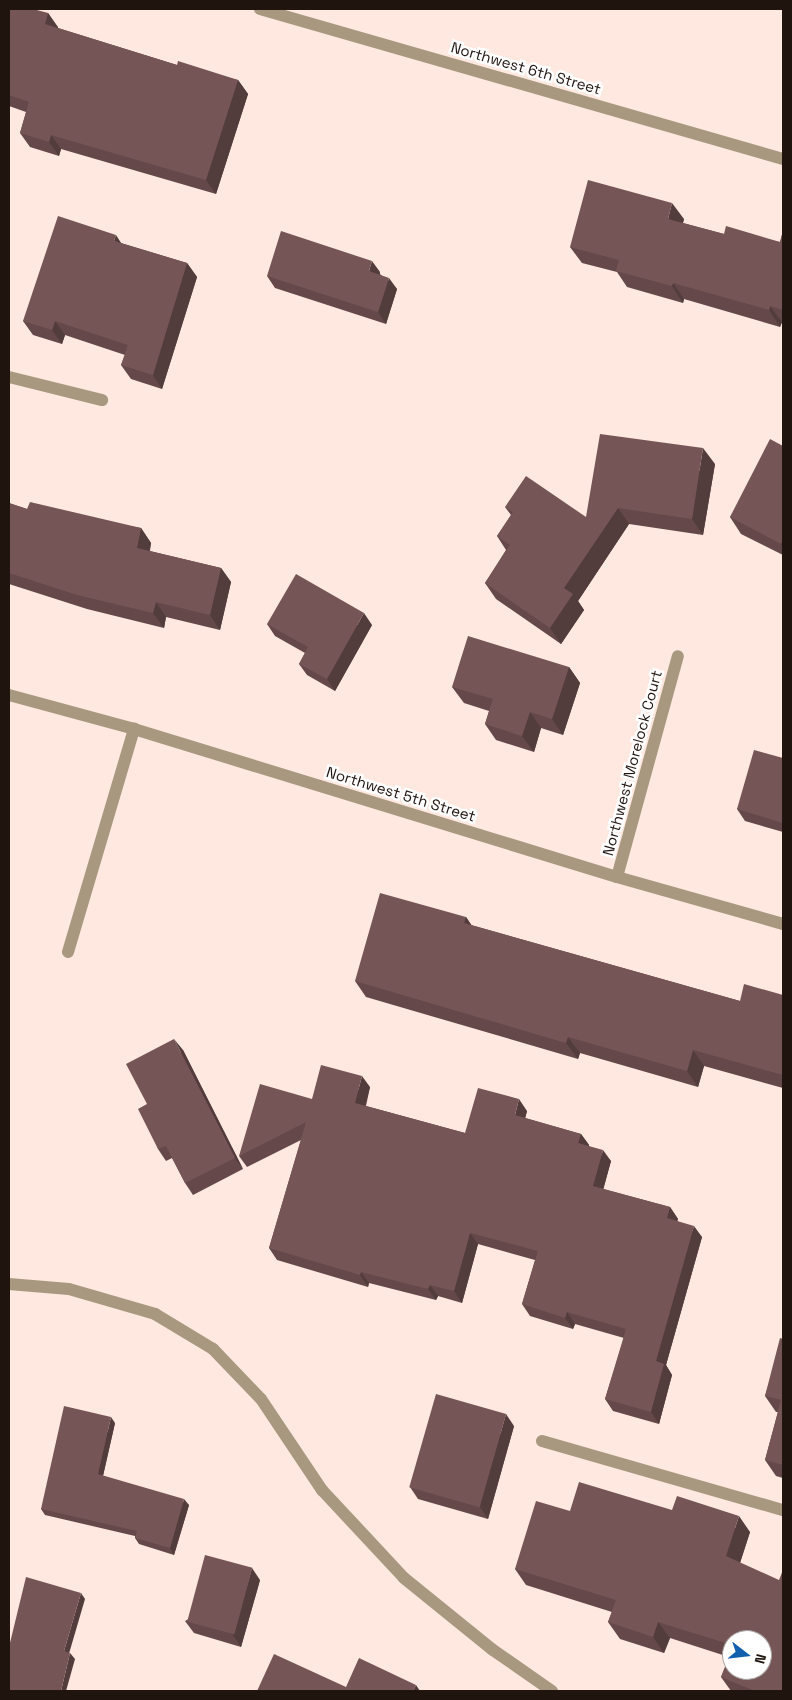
<!DOCTYPE html>
<style>
body{margin:0}
#map{position:relative;width:792px;height:1700px;overflow:hidden;background:#fee8df;font-family:"Space Grotesk",sans-serif}
div>[style]{position:absolute}
[style*='--x']{left:calc(var(--x)*1px);top:calc(var(--y)*1px);width:calc(var(--w)*1px);rotate:calc(var(--a)*1deg)}
.service>*{height:12px;margin:-6px;padding:0 6px;transform-origin:6px;border-radius:6px;background:#a99880}
.minor>*{height:12px;margin:-6px;padding:0 6px;transform-origin:6px;border-radius:6px;background:#a99880}
.tertiary>*{height:12px;margin:-6px;padding:0 6px;transform-origin:6px;border-radius:6px;background:#a99880}
.wall>*{inset:0;background:#65494a}
.shaded-wall>*{inset:0;background:#533c3c}
.building>*{inset:0;background:#765556;transform-origin:0 0}
span{translate:-50% -50%;white-space:nowrap;text-align:center;line-height:1.15;-webkit-text-stroke:5px #fff;paint-order:stroke}
.street-label{font-size:15px;color:#20140f}
.frame{position:absolute;inset:0;border:10px solid #20140f;pointer-events:none}
.north{position:absolute;left:722px;top:1630px;width:50px;height:50px;box-sizing:border-box;background:#fff;border:1px solid #a6a19f;border-radius:50%;rotate:106deg;font-size:14px;font-weight:700;line-height:20px;text-align:center;color:#20140f}
.north::after{content:'';display:block;margin:auto;width:18px;height:22px;background:#125fae;clip-path:polygon(50% 0,100% 100%,50% 72%,0 100%)}
</style>
<div id="map">
<div class="service">
<i style="--x:68;--y:952;--w:233;--a:-73.5"></i>
<i style="--x:542;--y:1441;--w:251;--a:16"></i>
</div>
<div class="minor">
<i style="--x:260;--y:9;--w:544;--a:16"></i>
<i style="--x:9;--y:377;--w:96;--a:13.9"></i>
<i style="--x:9;--y:695;--w:130;--a:15.2"></i>
<i style="--x:134;--y:729;--w:505;--a:17.04"></i>
<i style="--x:617;--y:877;--w:173;--a:15.8"></i>
<i style="--x:617;--y:877;--w:229;--a:-74.6"></i>
</div>
<div class="tertiary">
<i style="--x:9;--y:1284;--w:60;--a:4.8"></i>
<i style="--x:69;--y:1289;--w:90;--a:16.2"></i>
<i style="--x:155;--y:1314;--w:68;--a:31.1"></i>
<i style="--x:213;--y:1349;--w:69;--a:46.2"></i>
<i style="--x:261;--y:1399;--w:110;--a:56.2"></i>
<i style="--x:322;--y:1490;--w:120;--a:47"></i>
<i style="--x:404;--y:1578;--w:114;--a:39"></i>
<i style="--x:493;--y:1650;--w:72;--a:34.8"></i>
</div>
<div class="wall">
<i style="clip-path:polygon(9px 11px,48px 13px,58px 28px,177px 65px,238px 80px,248px 94px,216px 194px,61px 149px,59px 156px,30px 147px,20px 133px,26px 112px,9px 106px)"></i>
<i style="clip-path:polygon(684px 219px,683px 223px,724px 234px,780px 242px,783px 231px,783px 322px,782px 322px,780px 327px,684px 299px,683px 303px,627px 287px,617px 272px,582px 263px,570px 247px)"></i>
<i style="clip-path:polygon(121px 243px,187px 263px,197px 277px,162px 389px,131px 379px,121px 365px,125px 355px,65px 335px,62px 344px,33px 335px,23px 321px)"></i>
<i style="clip-path:polygon(380px 272px,380px 274px,397px 289px,386px 324px,275px 288px,267px 276px)"></i>
<i style="clip-path:polygon(783px 446px,783px 555px,741px 534px,730px 517px)"></i>
<i style="clip-path:polygon(715px 464px,703px 535px,629px 524px,578px 601px,584px 610px,561px 644px,496px 599px,485px 583px,506px 550px,497px 536px,511px 515px,505px 507px,586px 517px)"></i>
<i style="clip-path:polygon(9px 503px,27px 509px,141px 528px,151px 543px,150px 551px,221px 568px,231px 582px,220px 630px,166px 617px,164px 628px,87px 609px,9px 584px)"></i>
<i style="clip-path:polygon(267px 624px,372px 625px,335px 691px,307px 675px,299px 664px,305px 653px,275px 636px)"></i>
<i style="clip-path:polygon(569px 667px,580px 683px,563px 735px,541px 728px,534px 752px,496px 740px,485px 724px,489px 711px,464px 703px,452px 687px)"></i>
<i style="clip-path:polygon(783px 758px,783px 832px,745px 821px,737px 809px)"></i>
<i style="clip-path:polygon(466px 917px,471px 925px,740px 1001px,783px 995px,783px 1088px,704px 1066px,698px 1087px,580px 1053px,578px 1059px,366px 997px,355px 981px)"></i>
<i style="clip-path:polygon(183px 1050px,243px 1169px,193px 1195px,185px 1183px,172px 1158px,166px 1161px,158px 1149px,147px 1104px)"></i>
<i style="clip-path:polygon(370px 1087px,366px 1106px,465px 1133px,527px 1111px,525px 1118px,581px 1134px,589px 1145px,589px 1146px,611px 1161px,603px 1189px,670px 1207px,678px 1219px,677px 1221px,702px 1237px,666px 1365px,672px 1375px,659px 1424px,613px 1411px,605px 1399px,624px 1338px,575px 1324px,573px 1329px,530px 1316px,522px 1304px,535px 1260px,478px 1244px,462px 1303px,438px 1296px,436px 1300px,369px 1283px,368px 1287px,277px 1260px,269px 1248px,301px 1140px,247px 1167px,239px 1156px,312px 1099px)"></i>
<i style="clip-path:polygon(783px 1339px,783px 1478px,776px 1476px,765px 1460px,778px 1412px,776px 1412px,765px 1396px)"></i>
<i style="clip-path:polygon(115px 1423px,103px 1476px,189px 1505px,174px 1555px,139px 1544px,135px 1538px,135px 1536px,45px 1515px,41px 1509px)"></i>
<i style="clip-path:polygon(514px 1426px,488px 1519px,418px 1499px,410px 1487px)"></i>
<i style="clip-path:polygon(evenodd,672px 1510px,750px 1532px,740px 1563px,783px 1691px,731px 1691px,721px 1677px,729px 1657px,670px 1638px,664px 1653px,620px 1639px,608px 1622px,612px 1612px,526px 1585px,515px 1569px,570px 1511px,672px 1510px,732px 1640px,762px 1670px,732px 1670px,732px 1640px)"></i>
<i style="clip-path:polygon(260px 1580px,241px 1647px,194px 1633px,185px 1621px)"></i>
</div>
<div class="shaded-wall">
<i style="clip-path:polygon(48px 13px,58px 27px,55px 38px,45px 24px)"></i>
<i style="clip-path:polygon(238px 80px,248px 94px,216px 194px,206px 180px)"></i>
<i style="clip-path:polygon(51px 135px,61px 149px,59px 156px,49px 142px)"></i>
<i style="clip-path:polygon(672px 203px,684px 219px,679px 236px,668px 219px)"></i>
<i style="clip-path:polygon(116px 235px,125px 249px,114px 241px)"></i>
<i style="clip-path:polygon(372px 261px,380px 272px,377px 283px,369px 271px)"></i>
<i style="clip-path:polygon(187px 263px,197px 277px,162px 389px,153px 375px)"></i>
<i style="clip-path:polygon(389px 278px,397px 289px,386px 324px,378px 312px)"></i>
<i style="clip-path:polygon(673px 283px,684px 299px,683px 303px,672px 286px)"></i>
<i style="clip-path:polygon(770px 306px,782px 322px,780px 327px,769px 310px)"></i>
<i style="clip-path:polygon(55px 321px,65px 335px,62px 344px,52px 330px)"></i>
<i style="clip-path:polygon(703px 448px,715px 464px,703px 535px,692px 519px)"></i>
<i style="clip-path:polygon(618px 508px,629px 524px,578px 601px,584px 610px,561px 644px,550px 628px,564px 588px)"></i>
<i style="clip-path:polygon(141px 528px,151px 543px,147px 563px,137px 548px)"></i>
<i style="clip-path:polygon(783px 539px,783px 547px,781px 544px)"></i>
<i style="clip-path:polygon(221px 568px,231px 582px,220px 630px,210px 615px)"></i>
<i style="clip-path:polygon(156px 602px,166px 617px,164px 628px,153px 613px)"></i>
<i style="clip-path:polygon(364px 613px,372px 625px,335px 691px,327px 679px)"></i>
<i style="clip-path:polygon(569px 667px,580px 683px,563px 735px,552px 719px)"></i>
<i style="clip-path:polygon(530px 712px,541px 728px,534px 752px,522px 736px)"></i>
<i style="clip-path:polygon(466px 917px,477px 933px,464px 923px)"></i>
<i style="clip-path:polygon(568px 1037px,580px 1053px,578px 1059px,566px 1043px)"></i>
<i style="clip-path:polygon(174px 1039px,183px 1050px,243px 1169px,235px 1158px)"></i>
<i style="clip-path:polygon(693px 1050px,704px 1066px,698px 1087px,687px 1071px)"></i>
<i style="clip-path:polygon(362px 1076px,370px 1087px,363px 1114px,355px 1103px)"></i>
<i style="clip-path:polygon(519px 1099px,527px 1111px,523px 1127px,515px 1115px)"></i>
<i style="clip-path:polygon(581px 1134px,589px 1145px,586px 1155px,578px 1143px)"></i>
<i style="clip-path:polygon(603px 1150px,611px 1161px,601px 1198px,593px 1186px)"></i>
<i style="clip-path:polygon(670px 1207px,678px 1219px,675px 1229px,667px 1218px)"></i>
<i style="clip-path:polygon(694px 1226px,702px 1237px,666px 1365px,672px 1375px,659px 1424px,651px 1412px,656px 1361px)"></i>
<i style="clip-path:polygon(470px 1233px,478px 1244px,462px 1303px,454px 1291px)"></i>
<i style="clip-path:polygon(361px 1272px,369px 1283px,368px 1287px,360px 1275px)"></i>
<i style="clip-path:polygon(430px 1285px,438px 1296px,436px 1300px,428px 1289px)"></i>
<i style="clip-path:polygon(567px 1312px,575px 1324px,573px 1329px,565px 1318px)"></i>
<i style="clip-path:polygon(506px 1414px,514px 1426px,488px 1519px,480px 1507px)"></i>
<i style="clip-path:polygon(111px 1417px,115px 1423px,102px 1480px,98px 1474px)"></i>
<i style="clip-path:polygon(184px 1499px,189px 1505px,174px 1555px,170px 1548px)"></i>
<i style="clip-path:polygon(739px 1516px,750px 1532px,737px 1572px,726px 1556px)"></i>
<i style="clip-path:polygon(252px 1568px,260px 1580px,241px 1647px,233px 1635px)"></i>
<i style="clip-path:polygon(81px 1593px,85px 1599px,68px 1657px,64px 1651px)"></i>
<i style="clip-path:polygon(658px 1622px,670px 1638px,664px 1653px,653px 1637px)"></i>
<i style="clip-path:polygon(70px 1653px,75px 1659px,66px 1691px,61px 1691px)"></i>
<i style="clip-path:polygon(416px 1685px,420px 1691px,413px 1691px)"></i>
</div>
<div class="building">
<i style="clip-path:polygon(10px 9px,33px 9px,48px 13px,45px 24px,177px 65px,178px 61px,238px 80px,206px 180px,51px 135px,49px 142px,20px 133px,29px 102px,9px 95px,9px 11px)"></i>
<i style="clip-path:polygon(588px 180px,672px 203px,668px 219px,724px 234px,726px 226px,780px 242px,783px 231px,783px 310px,770px 306px,769px 310px,673px 283px,672px 286px,616px 271px,619px 260px,570px 247px)"></i>
<i style="clip-path:polygon(58px 216px,116px 235px,114px 241px,187px 263px,153px 375px,121px 365px,128px 345px,55px 321px,52px 330px,23px 321px)"></i>
<i style="clip-path:polygon(281px 231px,372px 261px,369px 271px,389px 278px,378px 312px,267px 276px)"></i>
<i style="clip-path:polygon(600px 434px,703px 448px,692px 519px,618px 508px,564px 588px,573px 594px,550px 628px,485px 583px,510px 545px,497px 536px,513px 512px,505px 507px,526px 476px,586px 517px)"></i>
<i style="clip-path:polygon(770px 439px,783px 446px,783px 539px,781px 544px,730px 517px)"></i>
<i style="clip-path:polygon(30px 502px,141px 528px,137px 548px,221px 568px,210px 615px,156px 602px,153px 613px,77px 595px,9px 573px,9px 503px,27px 509px)"></i>
<i style="clip-path:polygon(296px 574px,364px 613px,327px 679px,299px 664px,308px 647px,267px 624px)"></i>
<i style="clip-path:polygon(468px 636px,569px 667px,552px 719px,530px 712px,522px 736px,485px 724px,493px 699px,452px 687px)"></i>
<i style="clip-path:polygon(754px 750px,783px 758px,783px 823px,737px 809px)"></i>
<i style="clip-path:polygon(380px 893px,466px 917px,464px 923px,740px 1001px,744px 984px,783px 995px,783px 1075px,693px 1050px,687px 1071px,568px 1037px,566px 1043px,355px 981px)"></i>
<i style="clip-path:polygon(174px 1039px,235px 1158px,185px 1183px,166px 1146px,158px 1149px,138px 1109px,147px 1104px,126px 1064px)"></i>
<i style="clip-path:polygon(321px 1065px,362px 1076px,355px 1103px,465px 1133px,478px 1088px,519px 1099px,515px 1115px,581px 1134px,578px 1143px,603px 1150px,593px 1186px,670px 1207px,667px 1218px,694px 1226px,656px 1361px,664px 1364px,651px 1412px,605px 1399px,626px 1329px,567px 1312px,565px 1318px,522px 1304px,538px 1251px,470px 1233px,454px 1291px,430px 1285px,428px 1289px,361px 1272px,360px 1275px,269px 1248px,306px 1122px,239px 1156px,260px 1084px,312px 1099px)"></i>
<i style="clip-path:polygon(780px 1338px,783px 1339px,783px 1465px,765px 1460px,781px 1400px,765px 1396px)"></i>
<i style="left:436px;top:1394px;width:73px;height:97px;rotate:16deg"></i>
<i style="clip-path:polygon(64px 1406px,111px 1417px,98px 1474px,184px 1499px,170px 1548px,135px 1538px,137px 1531px,41px 1509px)"></i>
<i style="clip-path:polygon(579px 1482px,672px 1510px,677px 1496px,739px 1516px,726px 1556px,779px 1580px,783px 1570px,783px 1691px,755px 1691px,721px 1677px,732px 1650px,732px 1670px,762px 1670px,762px 1640px,732px 1640px,732px 1645px,658px 1622px,653px 1637px,608px 1622px,616px 1600px,515px 1569px,536px 1501px,570px 1511px)"></i>
<i style="left:205px;top:1555px;width:49px;height:69px;rotate:15deg"></i>
<i style="clip-path:polygon(26px 1577px,81px 1593px,64px 1651px,70px 1653px,61px 1691px,9px 1691px,9px 1647px)"></i>
<i style="clip-path:polygon(274px 1654px,346px 1687px,359px 1658px,416px 1685px,413px 1691px,257px 1691px)"></i>
</div>
<div class="street-label">
<span style="left:526px;top:68px;rotate:16deg">Northwest 6th Street</span>
<span style="left:632px;top:763px;rotate:-75deg">Northwest Morelock Court</span>
<span style="left:401px;top:794px;rotate:17deg">Northwest 5th Street</span>
</div>
<div class="frame"></div>
<div class="north">N</div>
</div>
